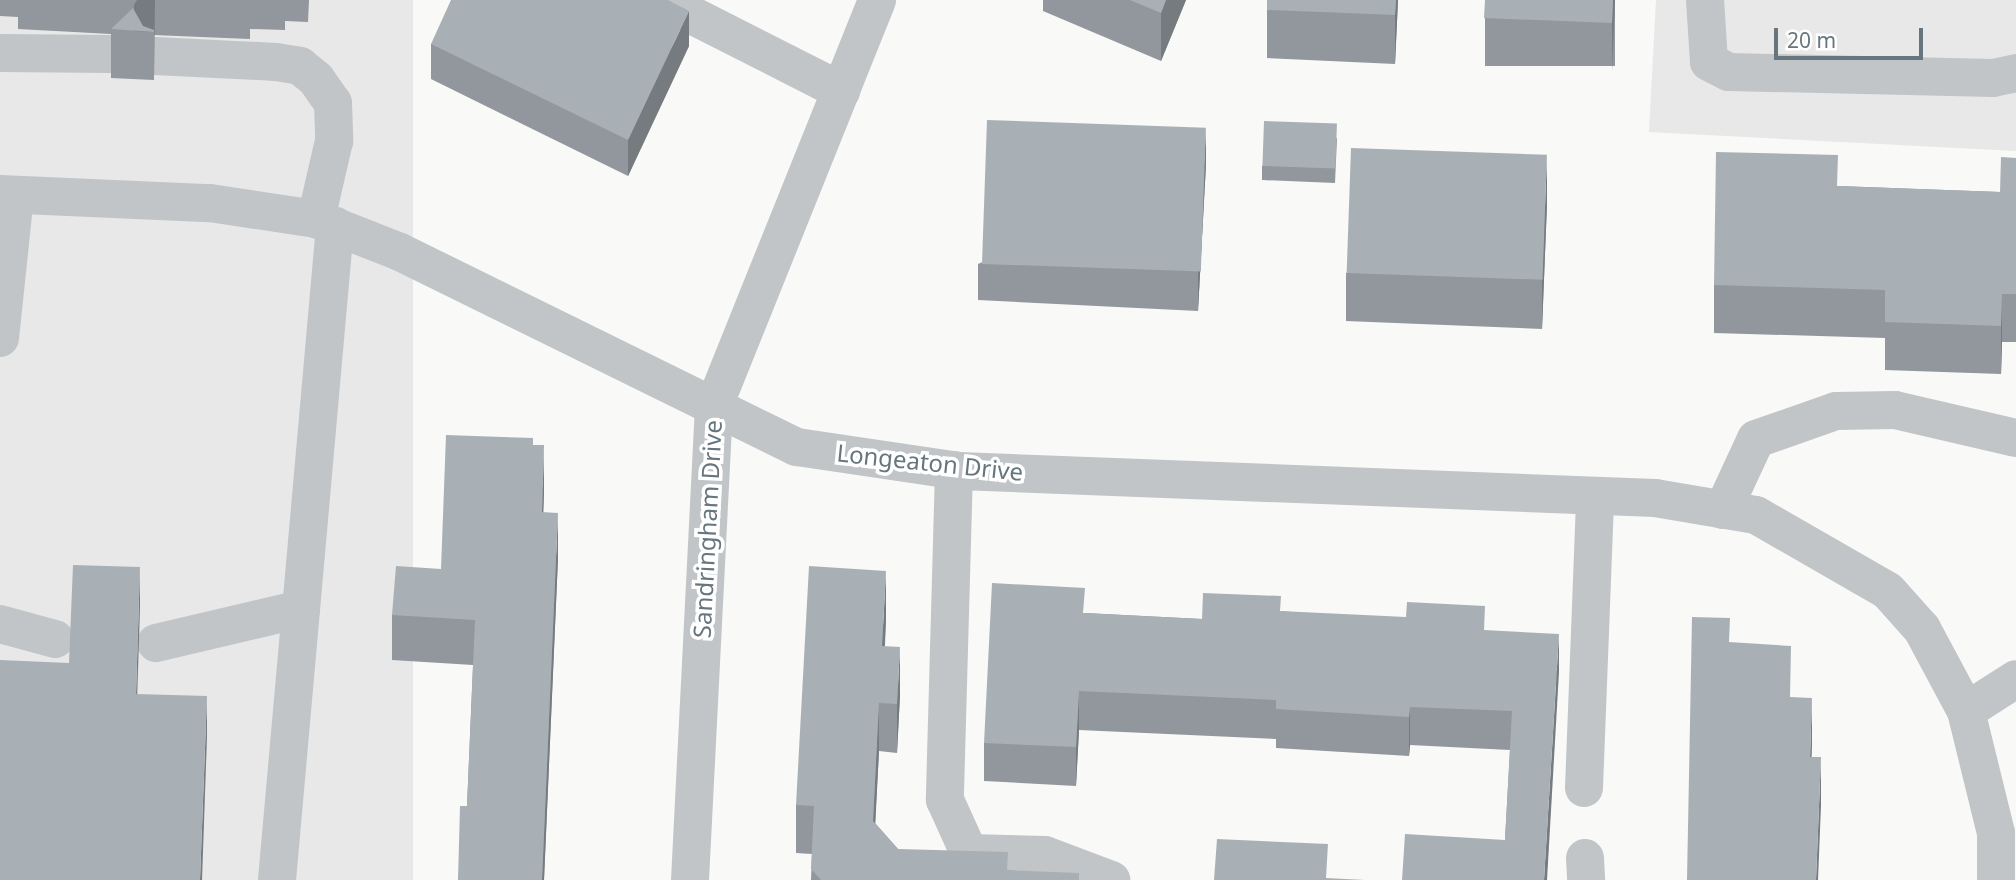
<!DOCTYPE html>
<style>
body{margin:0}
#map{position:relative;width:2016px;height:880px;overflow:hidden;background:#f9f9f7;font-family:"Noto Sans",sans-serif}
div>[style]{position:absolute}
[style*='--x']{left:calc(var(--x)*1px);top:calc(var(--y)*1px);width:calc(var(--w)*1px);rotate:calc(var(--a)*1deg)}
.built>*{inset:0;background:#e7e8e7;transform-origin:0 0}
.minor>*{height:38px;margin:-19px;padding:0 19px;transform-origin:19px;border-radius:19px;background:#c1c5c8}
.wall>*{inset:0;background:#91979c;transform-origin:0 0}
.shaded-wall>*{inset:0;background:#767b7f}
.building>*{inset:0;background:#a9b0b5;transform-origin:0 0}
span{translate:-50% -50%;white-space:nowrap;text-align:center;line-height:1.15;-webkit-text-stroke:7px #fff;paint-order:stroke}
.street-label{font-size:24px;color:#67767e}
.scale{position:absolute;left:1774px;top:28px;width:149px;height:32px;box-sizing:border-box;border:4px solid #67767e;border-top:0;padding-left:9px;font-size:21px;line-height:24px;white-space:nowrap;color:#67767e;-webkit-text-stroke:5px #fff;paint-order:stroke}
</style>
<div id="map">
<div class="built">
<i style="left:0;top:0;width:413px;height:880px"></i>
<i style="clip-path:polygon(1656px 0,2016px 0,2016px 151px,1649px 132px)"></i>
</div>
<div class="minor">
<i style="--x:662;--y:0;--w:201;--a:26.9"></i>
<i style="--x:1705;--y:0;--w:62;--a:86.3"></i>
<i style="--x:1709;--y:62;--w:22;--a:27"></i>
<i style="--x:1729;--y:72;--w:264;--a:1.3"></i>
<i style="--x:1993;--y:78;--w:24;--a:-12"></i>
<i style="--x:0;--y:53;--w:112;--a:0.5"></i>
<i style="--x:155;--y:56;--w:121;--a:2.8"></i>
<i style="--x:276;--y:62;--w:24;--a:9"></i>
<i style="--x:300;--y:66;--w:21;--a:39"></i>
<i style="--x:316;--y:79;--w:29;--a:55"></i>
<i style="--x:333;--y:103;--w:38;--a:88"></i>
<i style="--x:334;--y:141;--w:80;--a:103"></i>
<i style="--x:0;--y:194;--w:210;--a:2.5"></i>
<i style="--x:210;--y:203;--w:107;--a:8.6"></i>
<i style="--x:316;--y:219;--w:90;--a:21.4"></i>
<i style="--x:400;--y:252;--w:442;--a:26.2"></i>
<i style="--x:797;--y:447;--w:164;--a:8.4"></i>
<i style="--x:959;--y:471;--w:697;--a:2.22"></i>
<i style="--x:1655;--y:498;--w:102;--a:9.6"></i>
<i style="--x:1756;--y:515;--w:152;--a:29.9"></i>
<i style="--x:1888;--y:591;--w:51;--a:48.2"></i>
<i style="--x:1922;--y:629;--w:93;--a:61.8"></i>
<i style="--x:1966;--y:711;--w:126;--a:76.2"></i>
<i style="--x:1996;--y:833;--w:47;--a:90"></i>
<i style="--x:0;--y:338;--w:143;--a:-84"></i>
<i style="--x:954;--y:470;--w:330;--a:91.6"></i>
<i style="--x:945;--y:800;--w:58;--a:65.6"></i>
<i style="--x:969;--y:853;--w:76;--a:1.5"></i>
<i style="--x:1045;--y:855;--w:71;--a:20.7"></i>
<i style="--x:1723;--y:510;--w:78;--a:-65.1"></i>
<i style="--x:1756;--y:439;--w:85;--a:-19.3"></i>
<i style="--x:1836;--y:411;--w:59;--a:-1"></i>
<i style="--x:1895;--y:410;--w:124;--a:13"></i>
<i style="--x:0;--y:624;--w:57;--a:15.3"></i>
<i style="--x:156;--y:643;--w:149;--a:-13.2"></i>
<i style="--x:1966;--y:711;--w:59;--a:-32.6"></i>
<i style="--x:1584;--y:788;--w:292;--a:-87.8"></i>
<i style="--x:1585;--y:858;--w:22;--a:87"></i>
<i style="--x:277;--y:880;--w:657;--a:-84.93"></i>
<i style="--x:690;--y:880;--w:475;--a:-87.1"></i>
<i style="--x:714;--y:406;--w:437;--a:-68.1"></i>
</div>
<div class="wall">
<i style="clip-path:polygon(0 0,309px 0,308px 22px,285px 21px,285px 30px,250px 29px,250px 39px,154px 35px,154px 80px,111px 78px,111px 34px,18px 29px,18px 17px,0 16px)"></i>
<i style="clip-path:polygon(1043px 0,1186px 0,1161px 61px,1043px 11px)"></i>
<i style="clip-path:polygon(1398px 0,1395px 64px,1267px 58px,1267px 10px)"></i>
<i style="left:1485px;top:0;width:130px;height:66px"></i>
<i style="clip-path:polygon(431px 44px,689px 46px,628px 176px,431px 79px)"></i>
<i style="clip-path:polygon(1337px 138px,1335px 183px,1262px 180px,1262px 166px)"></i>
<i style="clip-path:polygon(2016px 158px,2016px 342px,2002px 342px,2001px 374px,1885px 370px,1885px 338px,1714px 333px,1714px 285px,1838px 186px,2000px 192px)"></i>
<i style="clip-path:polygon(1206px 164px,1198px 311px,978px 300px,978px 264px)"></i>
<i style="clip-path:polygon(1547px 204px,1542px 329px,1346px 321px,1346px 273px)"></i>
<i style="clip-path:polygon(533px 445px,544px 491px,543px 513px,558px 558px,544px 880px,458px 880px,467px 806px,473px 665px,392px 660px,392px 615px,441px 569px)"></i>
<i style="clip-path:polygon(1281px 611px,1485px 630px,1559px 672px,1505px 840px,1510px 750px,1410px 745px,1409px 756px,1276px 748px,1276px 739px,1079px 730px,1076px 786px,984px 781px,984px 743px,1085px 613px,1202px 619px)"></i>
<i style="clip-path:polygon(886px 619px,885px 646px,900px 695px,897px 753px,879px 751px,875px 823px,898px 849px,1008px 870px,1079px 880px,811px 880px,812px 854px,796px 853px,796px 805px)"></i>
</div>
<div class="shaded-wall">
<i style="clip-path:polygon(137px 0,155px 0,154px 80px,154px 32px,134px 31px,134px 5px)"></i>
<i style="clip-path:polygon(1166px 0,1186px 0,1161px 61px,1161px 13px)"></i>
<i style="clip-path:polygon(1396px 0,1398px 0,1395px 64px,1395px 15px)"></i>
<i style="clip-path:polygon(1613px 0,1615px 0,1612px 71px,1612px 23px)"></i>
<i style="clip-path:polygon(689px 11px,689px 46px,628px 176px,628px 140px)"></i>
<i style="clip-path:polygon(1206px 129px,1206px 164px,1198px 311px,1198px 275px)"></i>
<i style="clip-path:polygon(1547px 156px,1547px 204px,1542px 329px,1542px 281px)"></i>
<i style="clip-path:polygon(2002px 294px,2002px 342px,2001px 374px,2001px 326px)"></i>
<i style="clip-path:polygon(544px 445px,544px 491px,542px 558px,542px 512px)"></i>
<i style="clip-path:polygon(558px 513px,558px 558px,544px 880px,542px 880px)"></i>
<i style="clip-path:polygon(140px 567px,140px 608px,136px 734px,136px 694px)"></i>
<i style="clip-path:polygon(886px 571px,886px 619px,882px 694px,882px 646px)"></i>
<i style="clip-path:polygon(1559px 634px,1559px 672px,1547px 880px,1544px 880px)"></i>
<i style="clip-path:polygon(900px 647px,900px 695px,897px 753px,897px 704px)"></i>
<i style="clip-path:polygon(1079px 691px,1079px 730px,1076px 786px,1076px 747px)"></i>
<i style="clip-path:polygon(207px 696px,207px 737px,202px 880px,200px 880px)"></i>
<i style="clip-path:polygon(1812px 698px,1812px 746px,1810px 805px,1810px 757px)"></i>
<i style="clip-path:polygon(879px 703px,879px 751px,873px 869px,873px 821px)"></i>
<i style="clip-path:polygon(1410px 707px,1410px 745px,1409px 756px,1409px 717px)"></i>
<i style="clip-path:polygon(1821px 757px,1821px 805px,1818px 880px,1816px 880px)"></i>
</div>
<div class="building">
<i style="clip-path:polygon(451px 0,668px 0,689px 11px,628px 140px,431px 44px)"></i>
<i style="clip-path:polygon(1130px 0,1166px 0,1161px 13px)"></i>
<i style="clip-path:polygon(1267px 0,1396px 0,1395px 15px,1267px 10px)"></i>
<i style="clip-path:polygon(1485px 0,1613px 0,1612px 23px,1484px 18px)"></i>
<i style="clip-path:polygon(133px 8px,143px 26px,154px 30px,154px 32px,111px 29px)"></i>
<i style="left:987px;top:120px;width:219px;height:144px;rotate:2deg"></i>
<i style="left:1264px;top:121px;width:73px;height:45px;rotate:2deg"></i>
<i style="left:1351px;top:148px;width:196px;height:125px;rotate:2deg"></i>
<i style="clip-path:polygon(1716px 152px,1838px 155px,1837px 186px,2000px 192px,2001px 157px,2016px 158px,2016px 294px,2002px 294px,2001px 326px,1885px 322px,1885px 290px,1714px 285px)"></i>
<i style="clip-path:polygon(446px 435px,533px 438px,533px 445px,544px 445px,542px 512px,558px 513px,542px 880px,458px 880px,460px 806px,467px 806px,475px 620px,392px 615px,396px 566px,441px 569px)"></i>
<i style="clip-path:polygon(73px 565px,140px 567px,136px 694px,207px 696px,200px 880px,0 880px,0 660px,69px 663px)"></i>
<i style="clip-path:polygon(809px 566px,886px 571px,882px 646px,900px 647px,897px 704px,879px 703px,873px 821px,898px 849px,1008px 852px,1007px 870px,1079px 873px,1079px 880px,821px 880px,811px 869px,814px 806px,796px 805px)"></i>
<i style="clip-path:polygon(992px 583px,1085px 588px,1083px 613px,1202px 619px,1203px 593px,1281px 596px,1280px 611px,1406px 617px,1407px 602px,1485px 606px,1484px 630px,1559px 634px,1544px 880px,1402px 880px,1405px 834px,1505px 840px,1512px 711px,1410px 707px,1409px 717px,1276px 709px,1276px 700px,1079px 691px,1076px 747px,984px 743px)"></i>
<i style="clip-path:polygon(1692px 617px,1730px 618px,1729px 642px,1791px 646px,1790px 697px,1812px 698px,1810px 757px,1821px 757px,1816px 880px,1687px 880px)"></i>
<i style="clip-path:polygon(1217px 839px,1328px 844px,1326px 878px,1365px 880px,1214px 880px)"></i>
</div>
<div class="street-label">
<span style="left:930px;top:462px;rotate:6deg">Longeaton Drive</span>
<span style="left:707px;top:529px;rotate:-87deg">Sandringham Drive</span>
</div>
<div class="scale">20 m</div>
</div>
